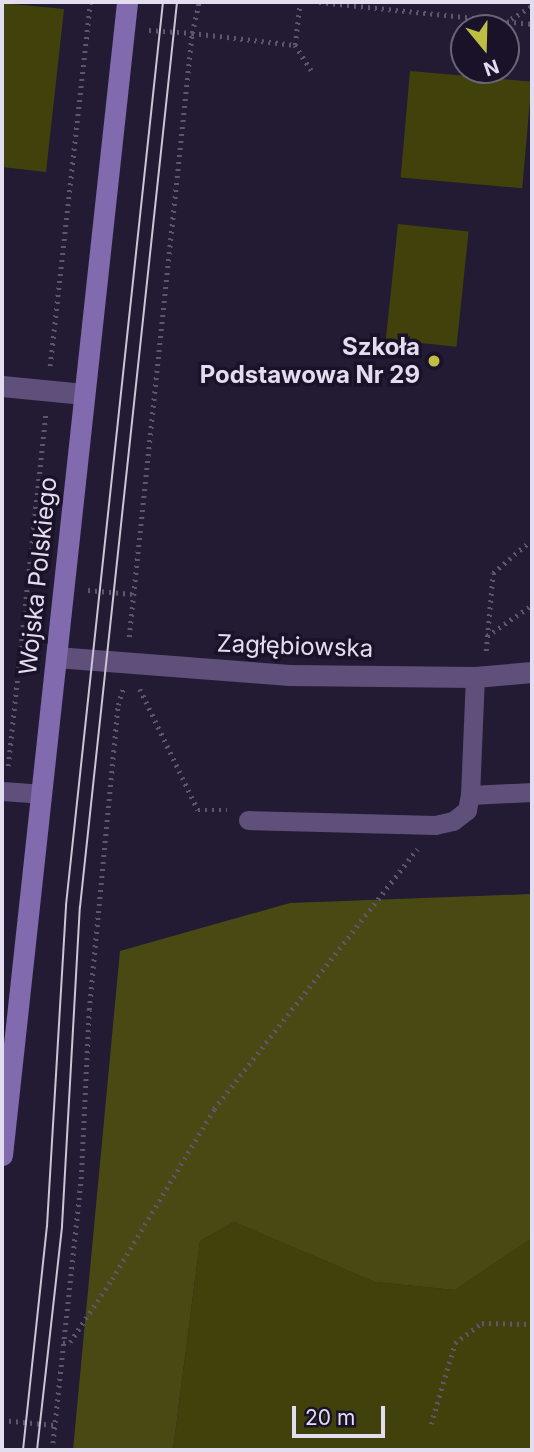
<!DOCTYPE html>
<meta charset="utf-8">
<style>
body{margin:0}
#map{position:relative;width:534px;height:1452px;overflow:hidden;background:#231b33;font-family:Inter,sans-serif}
div>[style]{position:absolute}
[style*='--x']{left:calc(var(--x)*1px);top:calc(var(--y)*1px);width:calc(var(--w)*1px);rotate:calc(var(--a)*1deg)}
.green>*{inset:0;background:#41420b;transform-origin:0 0}
.forest>*{inset:0;background:#494a13}
.path>*{height:4.5px;margin-top:-2.25px;transform-origin:0;background:repeating-linear-gradient(90deg,#5d566c 0 2px,transparent 0 7px)}
.lane>*{height:19px;margin:-9.5px;padding:0 9.5px;transform-origin:9.5px;border-radius:9.5px;background:#5e507a}
.street>*{height:21px;margin:-10.5px;padding:0 10.5px;transform-origin:10.5px;border-radius:10.5px;background:#5e507a}
.secondary>*{height:21px;margin:-10.5px;padding:0 10.5px;transform-origin:10.5px;border-radius:10.5px;background:#816aad}
.tram>*{height:2px;margin:-1px;padding:0 1px;transform-origin:1px;border-radius:1px;background:#cbc5d7}
.dots>*{width:19px;height:19px;translate:-50% -50%;box-sizing:border-box;border:4px solid #1a1229;border-radius:50%}
span{translate:-50% -50%;white-space:nowrap;text-align:center;line-height:1.15;-webkit-text-stroke:7px #1a1229;paint-order:stroke}
.poi-label{font-size:24px;color:#e3deef;font-weight:700}
.right{translate:-100% -50%;text-align:right}
.street-label{font-size:24px;color:#e3deef}
.frame{position:absolute;inset:0;border:4px solid #e3deef;pointer-events:none}
.north{position:absolute;left:450px;top:14px;width:70px;height:70px;box-sizing:border-box;background:#1a1229;border:2px solid #6a6478;border-radius:50%;rotate:161deg;font-size:19px;font-weight:700;line-height:28px;text-align:center;color:#e3deef}
.north::after{content:'';display:block;margin:auto;width:24px;height:32px;background:#bdbf43;clip-path:polygon(50% 0,100% 100%,50% 72%,0 100%)}
.scale{position:absolute;left:292px;top:1406px;width:93px;height:32px;box-sizing:border-box;border:4px solid #e3deef;border-top:0;padding-left:9px;font-size:21px;line-height:24px;white-space:nowrap;color:#e3deef;-webkit-text-stroke:5px #1a1229;paint-order:stroke}
</style>
<div id="map">
<div class="green">
<i style="clip-path:polygon(2px 3px,64px 9px,46px 172px,2px 167px)"></i>
<i style="left:410px;top:71px;width:122px;height:107px;rotate:5deg"></i>
<i style="left:398px;top:224px;width:71px;height:116px;rotate:6deg"></i>
<i style="clip-path:polygon(234px 1222px,375px 1282px,455px 1290px,532px 1238px,532px 1450px,173px 1450px,200px 1241px)"></i>
</div>
<div class="forest">
<i style="clip-path:polygon(532px 894px,532px 1238px,455px 1290px,375px 1282px,234px 1222px,200px 1241px,173px 1450px,73px 1450px,120px 951px,290px 903px)"></i>
</div>
<div class="path">
<i style="--x:319;--y:2;--w:214;--a:5.9"></i>
<i style="--x:511;--y:19;--w:25;--a:-32"></i>
<i style="--x:149;--y:30;--w:43;--a:4"></i>
<i style="--x:192;--y:33;--w:32;--a:-77"></i>
<i style="--x:295;--y:45;--w:43;--a:-83.4"></i>
<i style="--x:50;--y:366;--w:366;--a:-83.7"></i>
<i style="--x:88;--y:590;--w:44;--a:5.2"></i>
<i style="--x:487;--y:636;--w:55;--a:-34.6"></i>
<i style="--x:129;--y:637;--w:607;--a:-84.05"></i>
<i style="--x:192;--y:33;--w:104;--a:6.6"></i>
<i style="--x:295;--y:45;--w:30;--a:57"></i>
<i style="--x:486;--y:651;--w:78;--a:-84.9"></i>
<i style="--x:493;--y:573;--w:46;--a:-40.6"></i>
<i style="--x:140;--y:689;--w:134;--a:64.4"></i>
<i style="--x:198;--y:810;--w:29;--a:0"></i>
<i style="--x:8;--y:766;--w:355;--a:-83.9"></i>
<i style="--x:63;--y:1343;--w:7;--a:-8"></i>
<i style="--x:70;--y:1342;--w:76;--a:-56.3"></i>
<i style="--x:112;--y:1279;--w:198;--a:-59"></i>
<i style="--x:214;--y:1109;--w:330;--a:-52"></i>
<i style="--x:2;--y:1420;--w:52;--a:5.5"></i>
<i style="--x:431;--y:1424;--w:84;--a:-73.5"></i>
<i style="--x:455;--y:1343;--w:34;--a:-37"></i>
<i style="--x:482;--y:1323;--w:50;--a:1.1"></i>
<i style="--x:52;--y:1450;--w:273;--a:-83.9"></i>
<i style="--x:81;--y:1179;--w:169;--a:-87.3"></i>
<i style="--x:89;--y:1010;--w:306;--a:-84.6"></i>
<i style="--x:118;--y:705;--w:17;--a:-73"></i>
</div>
<div class="lane">
<i style="--x:2;--y:791;--w:39;--a:4"></i>
<i style="--x:470;--y:795;--w:62;--a:-2.8"></i>
<i style="--x:248;--y:820;--w:187;--a:1.5"></i>
<i style="--x:435;--y:825;--w:18;--a:-13"></i>
<i style="--x:453;--y:821;--w:18;--a:-38"></i>
<i style="--x:467;--y:810;--w:15;--a:-79"></i>
<i style="--x:470;--y:795;--w:118;--a:-87.6"></i>
</div>
<div class="street">
<i style="--x:2;--y:386;--w:82;--a:5.6"></i>
<i style="--x:56;--y:657;--w:234;--a:4.4"></i>
<i style="--x:289;--y:675;--w:186;--a:0.6"></i>
<i style="--x:475;--y:677;--w:57;--a:-5"></i>
</div>
<div class="secondary">
<i style="--x:2;--y:1155;--w:1160;--a:-83.81"></i>
</div>
<div class="tram">
<i style="--x:23;--y:1450;--w:225;--a:-83.9"></i>
<i style="--x:47;--y:1226;--w:322;--a:-86.6"></i>
<i style="--x:66;--y:905;--w:908;--a:-83.87"></i>
<i style="--x:37;--y:1450;--w:225;--a:-83.6"></i>
<i style="--x:62;--y:1226;--w:320;--a:-86.8"></i>
<i style="--x:80;--y:907;--w:910;--a:-83.88"></i>
</div>
<div class="dots">
<i style="left:434px;top:361px;background:#bdbf43"></i>
</div>
<div class="poi-label">
<span class="right" style="left:420px;top:361px">Szkoła<br>Podstawowa Nr 29</span>
</div>
<div class="street-label">
<span style="left:38px;top:576px;rotate:-84deg">Wojska Polskiego</span>
<span style="left:295px;top:646px;rotate:2deg">Zagłębiowska</span>
</div>
<div class="frame"></div>
<div class="north">N</div>
<div class="scale">20 m</div>
</div>
